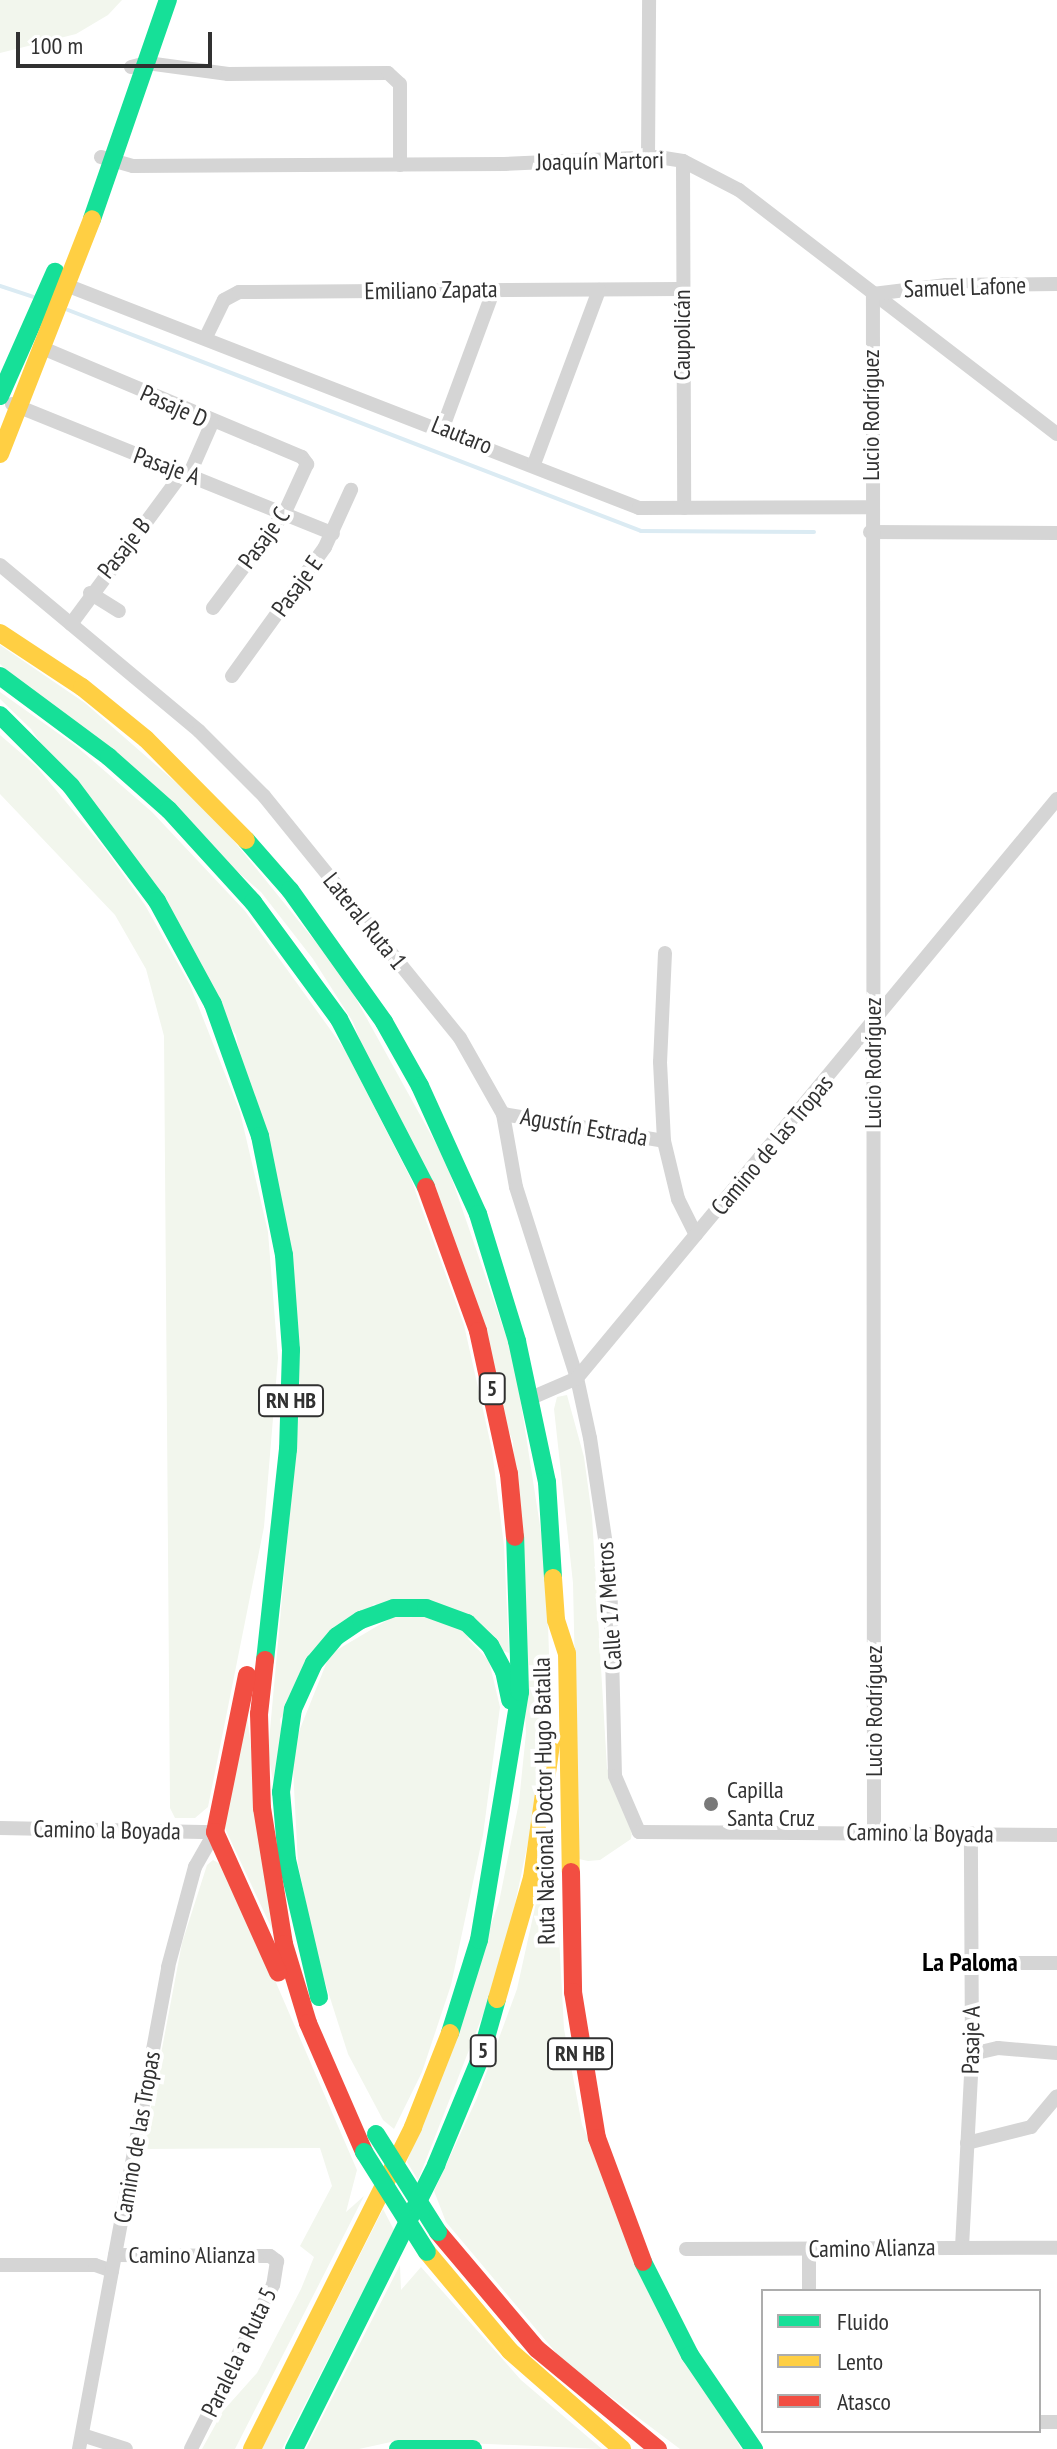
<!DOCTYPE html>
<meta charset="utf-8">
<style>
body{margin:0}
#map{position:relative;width:1057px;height:2449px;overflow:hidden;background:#fff;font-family:"PT Sans Narrow",sans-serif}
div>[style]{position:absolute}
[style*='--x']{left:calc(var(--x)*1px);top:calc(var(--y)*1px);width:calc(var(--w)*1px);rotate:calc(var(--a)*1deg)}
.green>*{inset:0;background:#f2f6ed}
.stream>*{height:4px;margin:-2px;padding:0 2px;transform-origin:2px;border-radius:2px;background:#dbebf3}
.street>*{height:14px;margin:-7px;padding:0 7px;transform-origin:7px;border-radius:7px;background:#d5d5d5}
.fast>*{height:18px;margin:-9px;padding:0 9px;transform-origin:9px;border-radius:9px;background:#16e098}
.slow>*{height:18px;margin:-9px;padding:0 9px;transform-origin:9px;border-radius:9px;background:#ffcf43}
.jam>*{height:18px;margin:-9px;padding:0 9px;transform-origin:9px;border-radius:9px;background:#f24e42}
.fast-bridge>*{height:18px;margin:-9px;padding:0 9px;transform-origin:9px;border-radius:9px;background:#16e098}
.dots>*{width:22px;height:22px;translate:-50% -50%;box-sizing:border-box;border:4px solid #fff;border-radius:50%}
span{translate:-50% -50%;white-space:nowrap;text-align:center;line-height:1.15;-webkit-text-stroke:8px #fff;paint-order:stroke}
.shield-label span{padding:2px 6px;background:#fff;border:2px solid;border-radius:6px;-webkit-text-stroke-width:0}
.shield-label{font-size:22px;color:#313131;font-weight:700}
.street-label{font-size:24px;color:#313131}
.poi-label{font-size:24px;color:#313131}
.left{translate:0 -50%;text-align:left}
.neighbourhood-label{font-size:26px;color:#000;font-weight:700}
.legend{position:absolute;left:761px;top:2289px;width:280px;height:144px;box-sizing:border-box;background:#fff;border:2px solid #adadad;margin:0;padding:10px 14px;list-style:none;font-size:24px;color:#313131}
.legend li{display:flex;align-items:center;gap:16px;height:40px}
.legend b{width:40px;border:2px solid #adadad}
.scale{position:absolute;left:16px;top:32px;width:196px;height:36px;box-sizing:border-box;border:4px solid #313131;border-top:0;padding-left:10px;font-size:24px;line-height:28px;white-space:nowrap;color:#313131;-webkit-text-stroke:6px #fff;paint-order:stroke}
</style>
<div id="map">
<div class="green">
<i style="clip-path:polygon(0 0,122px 0,108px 15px,76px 34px,0 53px)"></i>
<i style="clip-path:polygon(0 645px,85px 703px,212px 814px,344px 977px,446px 1162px,514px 1359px,546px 1564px,549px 1654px,536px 1804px,502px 1966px,418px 2180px,407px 2162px,499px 1902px,519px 1802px,526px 1733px,513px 1442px,353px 1022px,313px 959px,261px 892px,0 664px)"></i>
<i style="clip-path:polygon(0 692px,76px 746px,152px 812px,245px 911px,345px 1050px,411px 1179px,464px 1325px,492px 1450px,504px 1546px,509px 1653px,374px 1604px,280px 1719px,313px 2015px,268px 1752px,301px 1390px,236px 1035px,31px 729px,0 699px)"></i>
<i style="clip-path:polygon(0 735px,36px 766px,105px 849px,145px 905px,190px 985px,240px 1112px,268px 1232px,278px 1358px,264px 1527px,208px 1807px,195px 1818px,175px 1818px,170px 1808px,164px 1036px,146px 969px,115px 915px,0 794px)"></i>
<i style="clip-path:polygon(567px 1395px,584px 1457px,592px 1516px,607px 1768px,632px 1831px,631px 1839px,600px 1860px,588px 1861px,579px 1859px,573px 1583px,554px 1409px,557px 1397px)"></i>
<i style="clip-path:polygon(396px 1615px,454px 1624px,489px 1661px,500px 1707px,483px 1835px,451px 1985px,422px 2072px,394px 2129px,383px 2120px,348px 2054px,317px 1957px,298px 1864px,292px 1749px,330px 1654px)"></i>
<i style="clip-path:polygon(246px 1705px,272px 1929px,222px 1822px)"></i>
<i style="clip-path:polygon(553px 1826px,564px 2029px,582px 2125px,741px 2449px,680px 2449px,563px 2361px,446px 2222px,434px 2191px,477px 2098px,517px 1989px)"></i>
<i style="clip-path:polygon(213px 1860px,226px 1867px,357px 2170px,346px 2212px,364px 2196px,235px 2449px,202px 2449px,223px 2411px,257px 2373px,301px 2289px,314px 2257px,300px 2246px,332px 2186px,320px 2148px,143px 2149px,182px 1943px,207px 1865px)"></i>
<i style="clip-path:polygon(383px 2209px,394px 2230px,282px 2449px,262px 2449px)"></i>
<i style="clip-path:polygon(400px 2265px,401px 2290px,421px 2267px,521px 2380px,602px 2449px,400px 2440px,359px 2449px,306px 2449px)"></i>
</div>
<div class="stream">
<i style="--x:0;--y:286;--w:35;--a:18"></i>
<i style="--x:68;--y:310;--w:614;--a:21.09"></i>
<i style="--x:641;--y:531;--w:173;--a:0.3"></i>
</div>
<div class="street">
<i style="--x:131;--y:67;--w:16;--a:-14"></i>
<i style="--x:147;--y:63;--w:82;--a:7.7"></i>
<i style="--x:228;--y:74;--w:160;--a:-0.4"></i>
<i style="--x:388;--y:73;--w:16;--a:43"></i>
<i style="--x:400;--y:84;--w:81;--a:90"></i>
<i style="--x:101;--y:157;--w:33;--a:16"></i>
<i style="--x:133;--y:166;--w:371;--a:-0.3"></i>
<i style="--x:504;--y:164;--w:154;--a:-2.6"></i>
<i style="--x:658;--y:157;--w:25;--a:9"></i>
<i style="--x:683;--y:161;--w:63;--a:27.4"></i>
<i style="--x:739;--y:190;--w:401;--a:37.5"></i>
<i style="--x:648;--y:158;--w:158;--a:-89.6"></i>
<i style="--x:683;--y:161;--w:347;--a:89.8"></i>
<i style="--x:66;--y:285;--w:615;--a:21.26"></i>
<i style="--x:639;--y:508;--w:232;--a:-0.2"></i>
<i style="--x:206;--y:337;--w:41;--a:-64.1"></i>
<i style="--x:224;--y:300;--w:17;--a:-28"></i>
<i style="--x:239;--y:292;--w:442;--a:-0.4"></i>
<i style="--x:40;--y:347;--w:284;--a:22.8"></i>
<i style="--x:302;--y:457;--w:9;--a:54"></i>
<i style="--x:307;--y:464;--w:53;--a:114.6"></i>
<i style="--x:285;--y:512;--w:120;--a:126.9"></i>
<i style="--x:12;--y:404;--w:346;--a:22"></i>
<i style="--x:443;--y:427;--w:147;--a:-69.7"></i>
<i style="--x:534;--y:464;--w:186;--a:-69.5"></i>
<i style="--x:190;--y:473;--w:55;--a:-66.3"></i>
<i style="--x:870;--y:532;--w:187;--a:0.3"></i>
<i style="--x:0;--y:565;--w:259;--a:39.8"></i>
<i style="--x:199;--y:731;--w:92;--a:45"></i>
<i style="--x:264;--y:796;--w:311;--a:51"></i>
<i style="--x:460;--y:1038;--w:87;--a:60.5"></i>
<i style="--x:503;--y:1114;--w:74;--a:79.9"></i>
<i style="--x:516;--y:1187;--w:201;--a:72.3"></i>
<i style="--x:577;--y:1378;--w:61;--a:77.8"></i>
<i style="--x:590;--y:1438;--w:135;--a:81.5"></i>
<i style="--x:610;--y:1572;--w:204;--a:88.6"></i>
<i style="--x:615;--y:1776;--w:61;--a:66.8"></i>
<i style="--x:639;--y:1832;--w:418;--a:0.4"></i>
<i style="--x:90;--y:593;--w:34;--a:32"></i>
<i style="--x:71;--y:624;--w:185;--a:-53.6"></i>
<i style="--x:232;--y:676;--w:159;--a:-54.2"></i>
<i style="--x:325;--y:547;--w:63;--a:-65.5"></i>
<i style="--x:665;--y:953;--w:109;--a:92.6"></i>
<i style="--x:660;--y:1062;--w:79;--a:87.1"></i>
<i style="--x:664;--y:1141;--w:60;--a:76.4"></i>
<i style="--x:678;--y:1199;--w:40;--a:63.4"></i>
<i style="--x:503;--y:1114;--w:163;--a:9.5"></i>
<i style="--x:531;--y:1398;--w:50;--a:-23.5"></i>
<i style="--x:577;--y:1378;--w:752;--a:-50.34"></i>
<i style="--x:0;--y:1828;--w:215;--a:1.1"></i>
<i style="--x:874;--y:1832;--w:1538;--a:-90.04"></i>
<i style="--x:873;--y:294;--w:74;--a:-7"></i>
<i style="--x:946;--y:285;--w:111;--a:-0.5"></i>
<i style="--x:972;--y:1963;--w:85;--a:0"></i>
<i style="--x:972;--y:2054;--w:27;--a:-13"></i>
<i style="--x:998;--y:2048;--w:59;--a:4.8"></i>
<i style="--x:967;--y:2143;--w:66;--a:-14"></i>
<i style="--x:1031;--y:2127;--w:40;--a:-50"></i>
<i style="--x:962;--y:2247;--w:193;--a:-87"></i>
<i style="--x:972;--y:2054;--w:221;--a:-90.3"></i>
<i style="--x:686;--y:2249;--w:371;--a:-0.2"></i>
<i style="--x:809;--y:2249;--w:42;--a:90"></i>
<i style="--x:115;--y:2255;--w:155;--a:0.4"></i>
<i style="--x:270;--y:2256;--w:9;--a:36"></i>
<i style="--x:277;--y:2261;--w:24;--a:99"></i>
<i style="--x:273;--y:2285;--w:183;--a:116.6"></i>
<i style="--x:0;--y:2265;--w:95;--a:0"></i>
<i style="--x:95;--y:2265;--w:18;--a:19"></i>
<i style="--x:1039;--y:2422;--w:18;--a:0"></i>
<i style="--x:82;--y:2435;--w:46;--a:17.7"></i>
<i style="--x:79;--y:2449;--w:490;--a:-79.5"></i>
<i style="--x:168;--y:1967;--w:104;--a:-74.9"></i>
<i style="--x:195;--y:1867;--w:40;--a:-60.3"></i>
</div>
<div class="fast">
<i style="--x:92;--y:219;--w:232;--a:-70.9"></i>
<i style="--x:0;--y:396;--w:136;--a:-66.1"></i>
<i style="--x:0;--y:676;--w:136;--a:36.6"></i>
<i style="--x:109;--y:757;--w:80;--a:41.5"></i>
<i style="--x:169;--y:810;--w:125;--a:47.6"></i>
<i style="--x:253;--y:902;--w:145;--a:53.7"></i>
<i style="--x:339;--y:1019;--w:189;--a:62.6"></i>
<i style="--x:0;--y:715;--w:100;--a:45"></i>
<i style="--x:71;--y:786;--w:144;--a:53.2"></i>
<i style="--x:157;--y:901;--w:117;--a:61.5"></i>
<i style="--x:213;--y:1004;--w:140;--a:70.4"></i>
<i style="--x:260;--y:1136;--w:121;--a:78.6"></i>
<i style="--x:284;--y:1255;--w:95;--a:85.8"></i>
<i style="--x:291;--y:1350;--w:99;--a:91.7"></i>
<i style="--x:288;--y:1449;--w:212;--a:96.2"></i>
<i style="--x:246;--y:840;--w:67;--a:48.7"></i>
<i style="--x:290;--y:890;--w:162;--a:54.5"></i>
<i style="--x:384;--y:1022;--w:73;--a:60.6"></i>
<i style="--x:420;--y:1086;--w:141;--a:65.6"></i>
<i style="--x:478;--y:1214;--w:133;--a:72.9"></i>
<i style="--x:517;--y:1341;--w:144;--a:78"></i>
<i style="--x:547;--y:1482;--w:96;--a:86.4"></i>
<i style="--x:319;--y:1997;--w:141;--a:-103.1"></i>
<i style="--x:287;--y:1860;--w:68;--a:-95"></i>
<i style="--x:281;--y:1792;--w:84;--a:-81.8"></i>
<i style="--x:293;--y:1709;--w:51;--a:-65.5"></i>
<i style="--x:314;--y:1663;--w:35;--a:-50"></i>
<i style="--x:337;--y:1636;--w:29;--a:-34"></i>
<i style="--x:361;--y:1620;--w:35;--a:-20"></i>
<i style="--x:394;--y:1608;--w:32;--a:0"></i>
<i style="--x:426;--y:1608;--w:44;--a:20.1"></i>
<i style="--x:467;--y:1623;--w:32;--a:44"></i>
<i style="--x:490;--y:1645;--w:30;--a:62"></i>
<i style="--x:504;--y:1671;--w:30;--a:78"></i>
<i style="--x:450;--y:2033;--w:97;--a:-72.7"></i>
<i style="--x:479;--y:1940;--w:251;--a:-80.6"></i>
<i style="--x:520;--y:1692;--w:155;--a:-91.8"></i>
<i style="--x:643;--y:2262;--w:104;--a:63.2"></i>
<i style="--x:690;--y:2355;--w:114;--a:55.8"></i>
<i style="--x:294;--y:2449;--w:318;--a:-63.4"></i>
<i style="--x:436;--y:2165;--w:115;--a:-67.5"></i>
<i style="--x:480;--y:2059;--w:62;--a:-74.2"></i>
<i style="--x:398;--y:2449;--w:75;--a:0"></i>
</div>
<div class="slow">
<i style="--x:0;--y:454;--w:252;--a:-68.6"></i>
<i style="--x:0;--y:633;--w:98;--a:33.4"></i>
<i style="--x:82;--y:687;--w:82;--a:39.1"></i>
<i style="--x:146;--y:739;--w:142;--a:45.3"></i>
<i style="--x:553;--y:1578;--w:42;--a:85.9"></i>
<i style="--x:556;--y:1620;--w:35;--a:72"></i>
<i style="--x:567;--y:1653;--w:219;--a:89"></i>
<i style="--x:497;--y:1999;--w:126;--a:-73.9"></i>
<i style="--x:532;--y:1878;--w:142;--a:-81.9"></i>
<i style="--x:427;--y:2252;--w:129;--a:50"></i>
<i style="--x:510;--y:2351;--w:149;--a:41.2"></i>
<i style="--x:252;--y:2449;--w:360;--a:-63.4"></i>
<i style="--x:413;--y:2127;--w:101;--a:-68.5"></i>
</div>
<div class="jam">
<i style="--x:426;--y:1187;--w:153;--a:70.1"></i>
<i style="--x:478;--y:1331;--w:146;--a:77.8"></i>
<i style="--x:509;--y:1474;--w:63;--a:84.6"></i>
<i style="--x:265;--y:1660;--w:54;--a:96.3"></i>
<i style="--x:259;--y:1714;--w:94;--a:88.2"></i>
<i style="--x:262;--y:1808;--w:138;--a:80.8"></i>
<i style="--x:284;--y:1944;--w:83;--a:73.1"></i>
<i style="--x:308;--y:2023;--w:141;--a:66.5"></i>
<i style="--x:247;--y:1675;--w:160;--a:101.5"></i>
<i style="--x:215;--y:1832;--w:154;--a:65.8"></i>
<i style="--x:571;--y:1872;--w:120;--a:89"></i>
<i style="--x:573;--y:1992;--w:148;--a:80.7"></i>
<i style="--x:597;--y:2138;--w:132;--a:69.6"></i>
<i style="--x:438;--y:2232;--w:153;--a:49.8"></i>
<i style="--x:537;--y:2349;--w:157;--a:39.6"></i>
</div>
<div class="fast-bridge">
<i style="--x:376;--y:2134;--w:116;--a:57.7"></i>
<i style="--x:364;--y:2152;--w:118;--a:57.8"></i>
</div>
<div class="dots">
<i style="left:711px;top:1804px;background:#797979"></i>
</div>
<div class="shield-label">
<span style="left:492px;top:1389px">5</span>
<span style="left:291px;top:1401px">RN HB</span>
<span style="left:483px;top:2051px">5</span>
<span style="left:580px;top:2054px">RN HB</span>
</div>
<div class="street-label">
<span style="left:600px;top:161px;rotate:-1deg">Joaquín Martori</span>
<span style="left:965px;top:287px;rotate:-2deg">Samuel Lafone</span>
<span style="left:431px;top:290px;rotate:-1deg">Emiliano Zapata</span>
<span style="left:682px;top:335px;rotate:-90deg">Caupolicán</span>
<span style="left:174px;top:406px;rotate:24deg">Pasaje D</span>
<span style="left:871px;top:415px;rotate:-90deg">Lucio Rodríguez</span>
<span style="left:462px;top:435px;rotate:22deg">Lautaro</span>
<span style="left:167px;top:466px;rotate:20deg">Pasaje A</span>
<span style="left:264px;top:538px;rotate:-54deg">Pasaje C</span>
<span style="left:124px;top:548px;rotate:-52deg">Pasaje B</span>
<span style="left:297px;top:586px;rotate:-54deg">Pasaje E</span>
<span style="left:365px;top:921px;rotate:51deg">Lateral Ruta 1</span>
<span style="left:873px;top:1063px;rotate:-90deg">Lucio Rodríguez</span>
<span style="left:584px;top:1127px;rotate:10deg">Agustín Estrada</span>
<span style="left:772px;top:1145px;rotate:-50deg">Camino de las Tropas</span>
<span style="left:609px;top:1606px;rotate:-94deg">Calle 17 Metros</span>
<span style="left:874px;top:1711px;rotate:-90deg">Lucio Rodríguez</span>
<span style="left:544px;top:1801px;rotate:-91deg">Ruta Nacional Doctor Hugo Batalla</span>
<span style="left:107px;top:1830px;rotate:1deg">Camino la Boyada</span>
<span style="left:920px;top:1833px;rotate:1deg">Camino la Boyada</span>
<span style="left:971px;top:2040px;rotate:-89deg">Pasaje A</span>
<span style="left:137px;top:2137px;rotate:-80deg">Camino de las Tropas</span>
<span style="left:872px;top:2248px;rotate:-1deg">Camino Alianza</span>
<span style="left:192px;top:2255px">Camino Alianza</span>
<span style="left:239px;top:2352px;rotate:-64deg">Paralela a Ruta 5</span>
</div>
<div class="poi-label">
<span class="left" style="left:727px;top:1804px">Capilla<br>Santa Cruz</span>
</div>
<div class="neighbourhood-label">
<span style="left:970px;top:1962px">La Paloma</span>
</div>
<ul class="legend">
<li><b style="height:10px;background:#16e098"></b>Fluido</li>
<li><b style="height:10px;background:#ffcf43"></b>Lento</li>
<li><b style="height:10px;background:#f24e42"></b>Atasco</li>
</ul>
<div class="scale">100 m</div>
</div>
